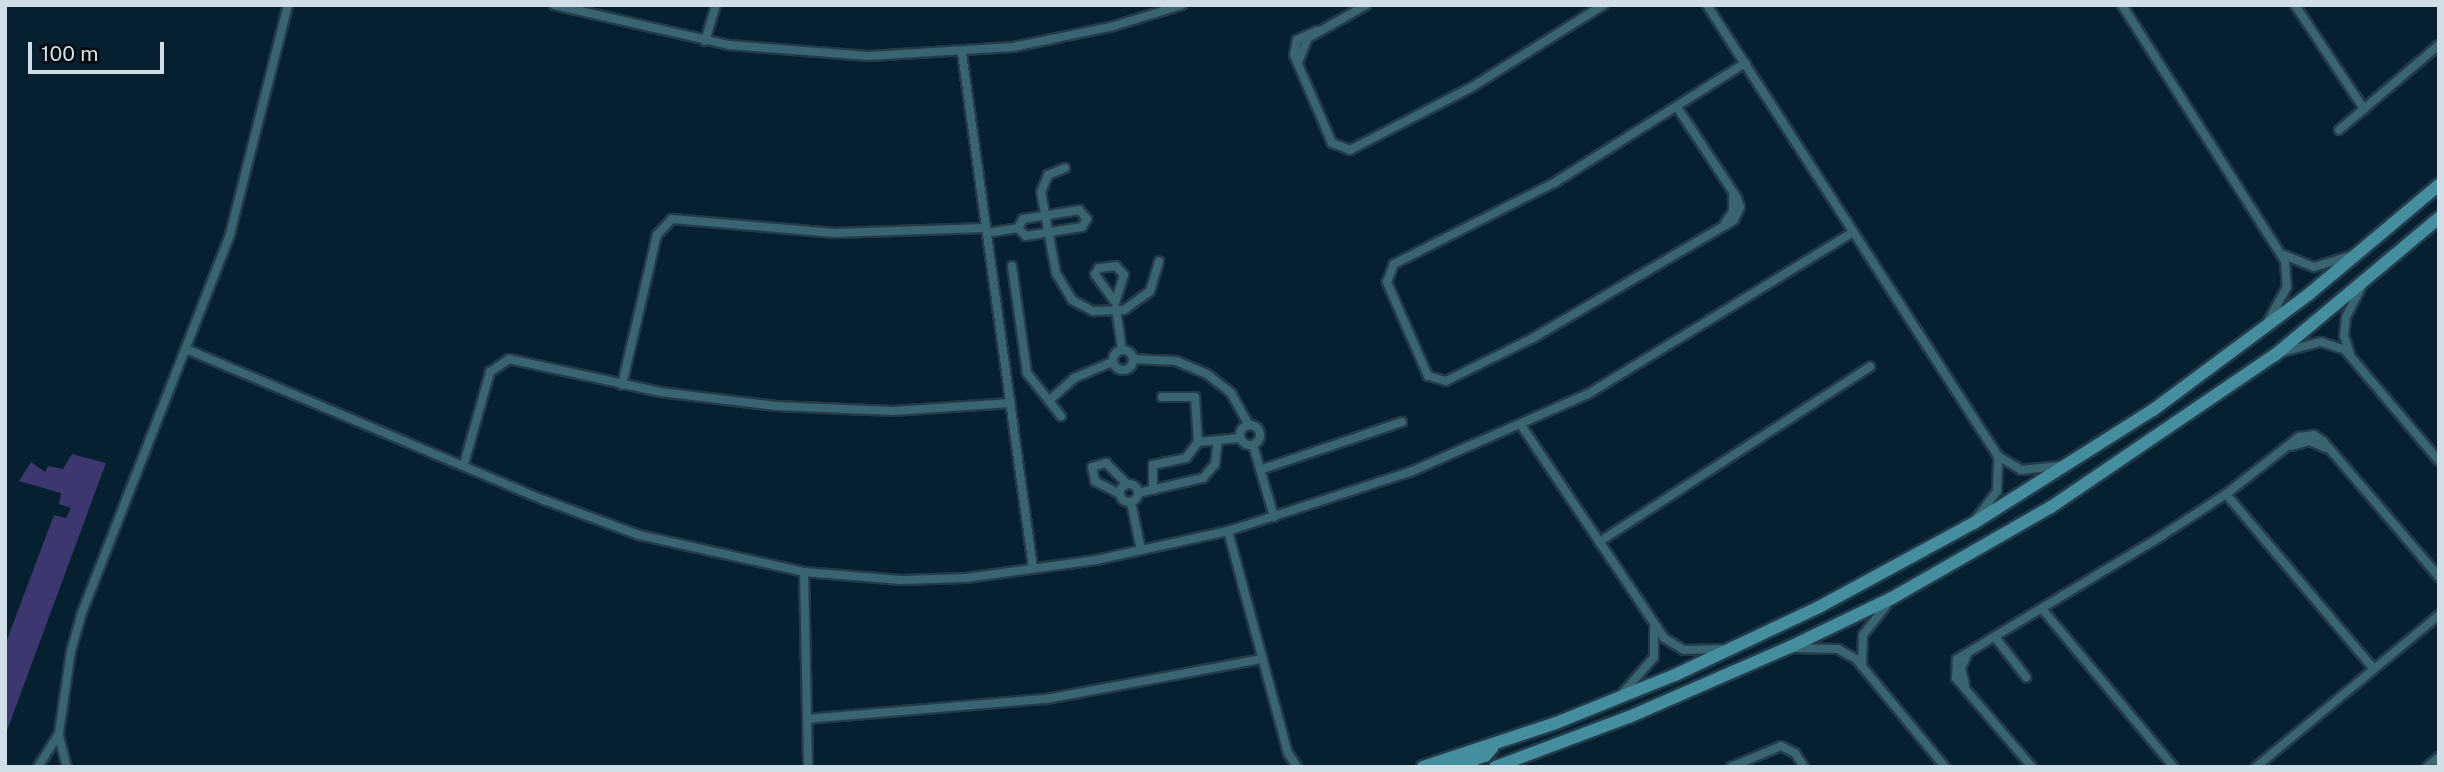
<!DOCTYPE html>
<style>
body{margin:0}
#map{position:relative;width:2444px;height:772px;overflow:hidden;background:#07202f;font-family:"Public Sans",sans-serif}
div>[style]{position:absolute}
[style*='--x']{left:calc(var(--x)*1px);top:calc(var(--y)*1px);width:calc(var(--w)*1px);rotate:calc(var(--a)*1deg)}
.green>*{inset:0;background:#3c376f}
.roads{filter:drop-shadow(2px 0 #233b49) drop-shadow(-2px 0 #233b49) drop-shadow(0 2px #233b49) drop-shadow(0 -2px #233b49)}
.street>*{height:8px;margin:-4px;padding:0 4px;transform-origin:4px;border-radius:4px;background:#396570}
.street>.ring{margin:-4px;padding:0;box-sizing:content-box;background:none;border:8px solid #396570;border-radius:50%}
.secondary>*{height:12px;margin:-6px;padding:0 6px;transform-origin:6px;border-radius:6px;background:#448e9f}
span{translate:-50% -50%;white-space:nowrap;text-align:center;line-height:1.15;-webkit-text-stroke:5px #02090f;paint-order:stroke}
.frame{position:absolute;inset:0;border:7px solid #d0dee8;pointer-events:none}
.scale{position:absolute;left:28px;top:42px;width:136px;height:32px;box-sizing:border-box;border:4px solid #d0dee8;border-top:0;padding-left:9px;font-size:21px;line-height:24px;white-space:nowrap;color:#d0dee8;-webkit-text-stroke:5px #02090f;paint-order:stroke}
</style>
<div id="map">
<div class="green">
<i style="clip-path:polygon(72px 454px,106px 463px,5px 736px,5px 645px,54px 515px,66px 518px,71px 508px,59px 504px,61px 493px,19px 481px,31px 462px,45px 472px,48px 466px,63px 469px)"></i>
</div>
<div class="roads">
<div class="street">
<i style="--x:554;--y:5;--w:180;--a:12.9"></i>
<i style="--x:729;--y:45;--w:140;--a:4.5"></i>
<i style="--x:869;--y:56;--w:144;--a:-3.6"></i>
<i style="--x:1013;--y:47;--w:103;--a:-11.7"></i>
<i style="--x:1114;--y:26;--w:71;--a:-17.2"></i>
<i style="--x:1707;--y:5;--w:537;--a:57.17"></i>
<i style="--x:1998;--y:456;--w:27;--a:31"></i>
<i style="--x:2021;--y:470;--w:38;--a:-6"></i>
<i style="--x:2122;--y:5;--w:303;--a:57.5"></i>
<i style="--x:2285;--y:261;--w:26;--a:86"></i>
<i style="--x:2287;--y:287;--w:38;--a:119"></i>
<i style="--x:2295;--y:5;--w:125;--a:56.4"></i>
<i style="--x:1317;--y:31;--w:22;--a:156"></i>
<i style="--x:1297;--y:40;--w:15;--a:101"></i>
<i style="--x:1294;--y:55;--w:96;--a:66.6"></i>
<i style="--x:1332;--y:143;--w:19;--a:21"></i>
<i style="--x:1350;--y:150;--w:137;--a:-27.3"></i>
<i style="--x:1472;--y:87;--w:155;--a:-32"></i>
<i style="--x:705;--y:41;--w:38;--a:-73"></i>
<i style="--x:962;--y:53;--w:520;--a:82.15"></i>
<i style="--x:1299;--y:60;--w:24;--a:-68"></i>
<i style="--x:1308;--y:38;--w:67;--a:-29.6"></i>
<i style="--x:1677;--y:107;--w:109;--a:56.6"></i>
<i style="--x:1737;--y:198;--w:9;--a:72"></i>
<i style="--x:1740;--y:207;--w:14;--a:115"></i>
<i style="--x:1734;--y:220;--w:233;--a:149.6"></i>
<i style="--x:1533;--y:338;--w:97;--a:153.7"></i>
<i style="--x:1446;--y:381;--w:19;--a:-164"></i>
<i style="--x:1428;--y:376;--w:103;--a:-113.6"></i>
<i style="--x:1387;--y:282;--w:19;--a:-69"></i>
<i style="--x:1394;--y:264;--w:179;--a:-26.9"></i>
<i style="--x:1554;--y:183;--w:226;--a:-32.1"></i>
<i style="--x:2339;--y:130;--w:131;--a:-40.4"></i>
<i style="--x:1065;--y:168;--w:18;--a:158"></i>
<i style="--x:1048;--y:175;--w:18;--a:112"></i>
<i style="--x:1041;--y:192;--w:82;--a:79.5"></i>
<i style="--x:1056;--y:273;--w:31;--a:59"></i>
<i style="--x:1072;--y:300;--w:24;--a:28"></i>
<i style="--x:1093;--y:311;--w:31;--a:-2"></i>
<i style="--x:1124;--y:310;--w:32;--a:-36"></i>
<i style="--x:1150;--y:291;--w:31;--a:-73"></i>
<i style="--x:1079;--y:210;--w:12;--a:48"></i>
<i style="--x:1087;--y:219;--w:9;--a:122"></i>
<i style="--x:1082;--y:227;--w:57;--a:170.9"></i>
<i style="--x:1026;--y:236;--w:11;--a:-135"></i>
<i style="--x:1018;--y:228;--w:10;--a:-61"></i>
<i style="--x:1023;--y:219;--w:57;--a:-9.1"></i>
<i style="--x:1725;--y:223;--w:14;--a:-56"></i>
<i style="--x:1733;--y:211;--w:15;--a:-90"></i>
<i style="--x:987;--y:233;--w:31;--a:-9"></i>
<i style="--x:2284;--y:255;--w:32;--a:22"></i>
<i style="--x:2314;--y:267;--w:38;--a:-17"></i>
<i style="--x:1012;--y:266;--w:108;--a:82"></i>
<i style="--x:1027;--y:373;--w:55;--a:51.7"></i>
<i style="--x:1116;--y:266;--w:12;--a:48"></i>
<i style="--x:1124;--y:275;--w:28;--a:108"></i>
<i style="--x:1115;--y:302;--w:34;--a:-126"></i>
<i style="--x:1095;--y:274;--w:7;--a:-56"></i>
<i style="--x:1099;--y:268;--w:17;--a:-7"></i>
<i style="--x:1116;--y:308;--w:42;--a:81.9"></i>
<i style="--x:186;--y:349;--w:389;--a:22.9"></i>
<i style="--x:544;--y:500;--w:101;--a:20.2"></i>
<i style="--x:639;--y:535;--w:169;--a:12.6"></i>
<i style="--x:804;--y:572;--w:97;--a:4.7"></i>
<i style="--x:901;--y:580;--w:65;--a:-1.8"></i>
<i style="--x:966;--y:578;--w:131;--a:-7.9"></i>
<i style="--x:1096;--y:560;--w:135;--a:-12.4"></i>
<i style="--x:1228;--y:531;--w:191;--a:-18"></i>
<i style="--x:1410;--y:472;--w:194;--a:-23.7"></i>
<i style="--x:1588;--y:394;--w:309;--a:-31.4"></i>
<i class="ring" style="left:1113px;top:350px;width:12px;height:12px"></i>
<i style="--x:2283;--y:352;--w:39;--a:-15"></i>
<i style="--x:2321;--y:342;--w:25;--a:18"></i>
<i style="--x:2345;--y:350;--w:145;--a:49.7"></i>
<i style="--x:2350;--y:354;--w:19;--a:-108"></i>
<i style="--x:2344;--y:336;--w:19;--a:-84"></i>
<i style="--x:2346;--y:317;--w:35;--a:-63"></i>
<i style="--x:1133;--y:359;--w:43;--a:2.7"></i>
<i style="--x:1176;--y:361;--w:34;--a:23"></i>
<i style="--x:1207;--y:374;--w:31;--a:38"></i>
<i style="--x:1231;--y:393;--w:37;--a:61"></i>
<i style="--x:622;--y:385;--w:154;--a:-76.9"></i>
<i style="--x:657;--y:235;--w:22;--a:-47"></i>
<i style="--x:672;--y:219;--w:163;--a:4.9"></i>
<i style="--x:834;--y:233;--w:152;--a:-1.9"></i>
<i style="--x:1051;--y:399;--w:31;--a:-42"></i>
<i style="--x:1074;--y:378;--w:41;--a:-22.8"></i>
<i class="ring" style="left:1240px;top:425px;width:12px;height:12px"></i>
<i style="--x:1521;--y:425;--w:257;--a:56.1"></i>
<i style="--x:1664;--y:638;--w:23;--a:31"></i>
<i style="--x:1684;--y:650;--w:42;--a:-1.4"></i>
<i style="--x:1198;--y:442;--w:42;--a:-5.4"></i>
<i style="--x:1253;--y:445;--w:75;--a:73.7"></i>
<i style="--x:2292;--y:446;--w:19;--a:-16"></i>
<i style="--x:2310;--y:441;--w:17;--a:24"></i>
<i style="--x:464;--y:464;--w:96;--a:-74.2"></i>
<i style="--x:490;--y:372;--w:23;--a:-34"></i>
<i style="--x:509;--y:359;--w:155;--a:12.3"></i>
<i style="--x:660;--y:392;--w:117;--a:6.9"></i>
<i style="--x:776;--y:406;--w:117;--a:2.4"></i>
<i style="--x:893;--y:411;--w:118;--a:-3.9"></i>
<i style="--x:1260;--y:470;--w:150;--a:-18.7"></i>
<i class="ring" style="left:1120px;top:484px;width:10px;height:10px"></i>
<i style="--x:1153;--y:490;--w:25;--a:-90"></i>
<i style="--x:1153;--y:465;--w:34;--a:-12"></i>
<i style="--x:1186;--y:458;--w:20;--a:-53"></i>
<i style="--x:1198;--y:442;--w:45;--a:-93.8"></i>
<i style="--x:1195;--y:397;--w:33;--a:180"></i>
<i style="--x:1138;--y:493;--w:67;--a:-13"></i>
<i style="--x:1203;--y:478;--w:18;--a:-49"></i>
<i style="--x:1215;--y:464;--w:24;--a:-83"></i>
<i style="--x:1120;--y:494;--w:28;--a:-153"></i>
<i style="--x:1095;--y:481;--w:14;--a:-102"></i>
<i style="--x:1092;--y:467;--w:15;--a:-16"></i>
<i style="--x:1106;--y:463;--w:30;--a:45"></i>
<i style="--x:2226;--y:494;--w:229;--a:49.8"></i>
<i style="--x:1131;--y:502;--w:49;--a:78.2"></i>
<i style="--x:1976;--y:519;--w:35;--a:-53"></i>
<i style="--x:1997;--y:491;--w:35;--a:-88"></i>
<i style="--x:1228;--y:531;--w:230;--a:74.9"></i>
<i style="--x:1288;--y:753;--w:17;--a:57"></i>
<i style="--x:1599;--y:542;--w:323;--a:-32.9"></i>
<i style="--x:804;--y:572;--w:195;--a:88.8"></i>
<i style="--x:2043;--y:610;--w:204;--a:50.2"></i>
<i style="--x:1995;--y:637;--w:51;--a:52.2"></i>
<i style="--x:1792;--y:648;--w:46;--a:1.2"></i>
<i style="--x:1838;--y:649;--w:21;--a:29"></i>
<i style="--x:1856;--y:659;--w:140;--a:50.5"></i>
<i style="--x:1862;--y:664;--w:29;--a:-88"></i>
<i style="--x:1863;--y:635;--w:42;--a:-51.8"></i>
<i style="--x:1965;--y:685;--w:17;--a:-103"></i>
<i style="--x:1961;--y:668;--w:14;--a:-65"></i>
<i style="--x:1621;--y:695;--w:50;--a:-49"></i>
<i style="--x:1654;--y:657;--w:29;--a:-90"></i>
<i style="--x:807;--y:719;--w:240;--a:-4.8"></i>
<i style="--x:1046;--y:699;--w:220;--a:-10.5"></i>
<i style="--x:59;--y:736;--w:32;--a:76"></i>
<i style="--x:38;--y:767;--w:40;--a:-58"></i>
<i style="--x:59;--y:733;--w:83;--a:-81.7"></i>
<i style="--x:71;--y:651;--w:37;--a:-74"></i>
<i style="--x:81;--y:615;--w:409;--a:-68.6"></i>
<i style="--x:230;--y:234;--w:236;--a:-75.8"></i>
<i style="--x:1731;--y:767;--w:54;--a:-22.8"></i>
<i style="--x:1781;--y:746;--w:16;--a:27"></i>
<i style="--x:1795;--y:753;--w:17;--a:57"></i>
<i style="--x:2032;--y:767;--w:117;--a:-130.5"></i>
<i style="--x:1956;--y:678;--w:19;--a:-87"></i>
<i style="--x:1957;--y:659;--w:237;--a:-31"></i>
<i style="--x:2160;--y:537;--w:79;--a:-33.1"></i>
<i style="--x:2226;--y:494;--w:93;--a:-38"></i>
<i style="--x:2299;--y:437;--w:15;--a:-8"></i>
<i style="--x:2314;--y:435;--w:11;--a:34"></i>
<i style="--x:2323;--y:441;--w:179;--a:49.5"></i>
<i style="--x:2256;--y:767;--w:238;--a:-39.7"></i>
<i style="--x:2427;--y:767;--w:16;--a:-40"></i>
</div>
<div class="secondary">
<i style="--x:1423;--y:767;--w:140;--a:-18.3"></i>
<i style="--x:1556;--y:723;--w:128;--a:-22"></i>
<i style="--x:1675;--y:675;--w:159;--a:-25.3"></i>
<i style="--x:1819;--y:607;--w:176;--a:-28.5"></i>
<i style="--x:1974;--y:523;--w:212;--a:-32.3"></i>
<i style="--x:2153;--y:410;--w:194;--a:-36.6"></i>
<i style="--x:2309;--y:294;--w:170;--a:-40"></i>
<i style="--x:1454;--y:767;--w:33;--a:-20"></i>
<i style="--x:1485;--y:756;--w:11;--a:-49"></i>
<i style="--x:1495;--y:767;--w:143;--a:-20.5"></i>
<i style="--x:1629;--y:717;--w:176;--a:-23.5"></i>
<i style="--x:1790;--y:647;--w:113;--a:-25.7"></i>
<i style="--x:1892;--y:598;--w:183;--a:-29.8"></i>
<i style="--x:2051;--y:507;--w:271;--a:-34.2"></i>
<i style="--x:2275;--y:355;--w:214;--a:-39.9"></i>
</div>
</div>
<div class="frame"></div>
<div class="scale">100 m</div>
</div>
